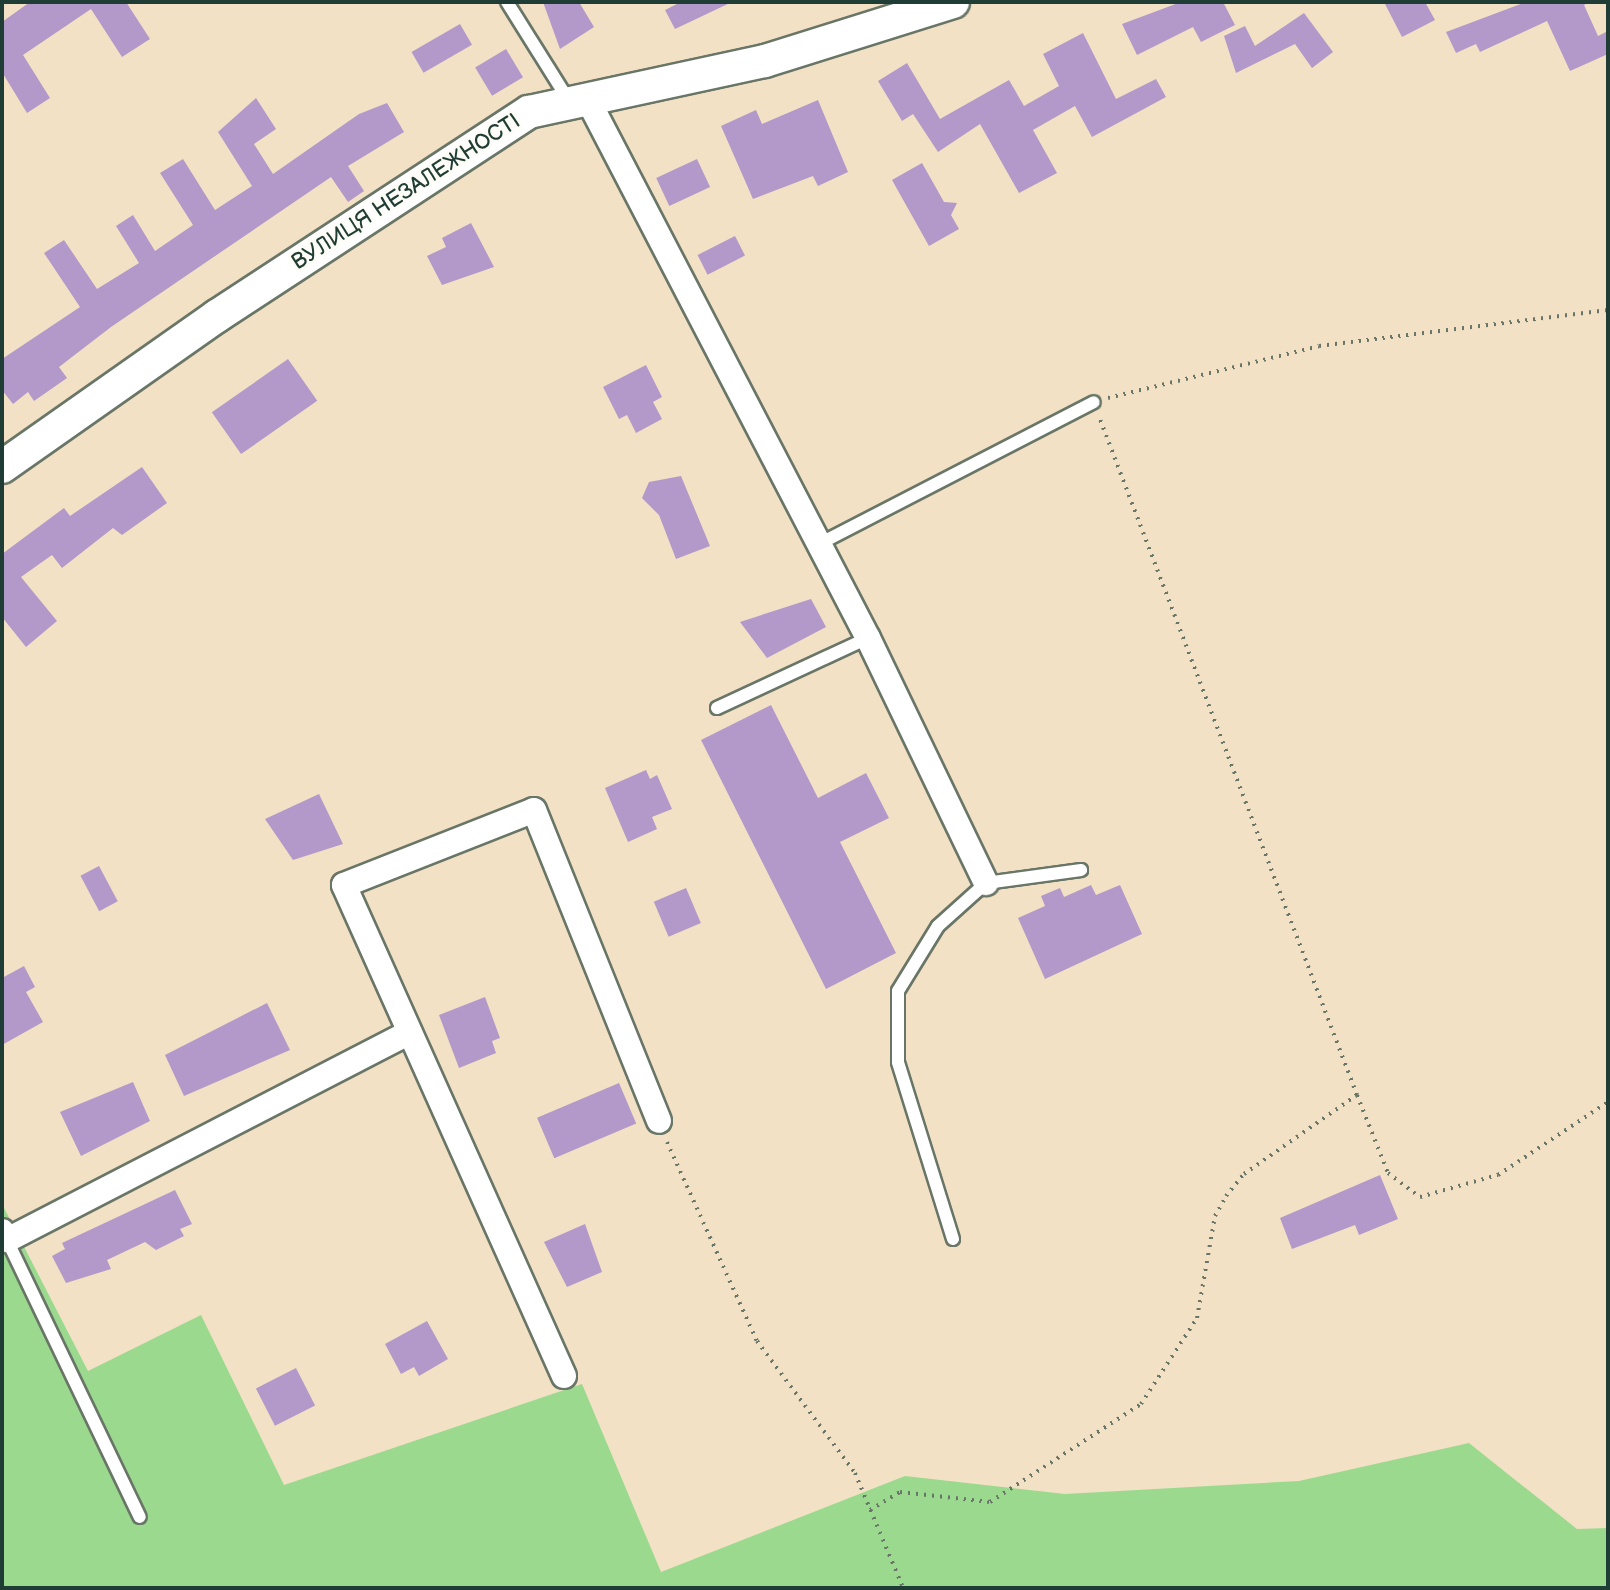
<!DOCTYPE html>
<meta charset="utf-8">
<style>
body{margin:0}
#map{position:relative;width:1610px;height:1590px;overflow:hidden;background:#f2e1c5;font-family:"Balsamiq Sans",sans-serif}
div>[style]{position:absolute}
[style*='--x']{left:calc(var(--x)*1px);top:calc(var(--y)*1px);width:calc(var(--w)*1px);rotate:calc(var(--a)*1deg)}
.green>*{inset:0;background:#9bd98f}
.building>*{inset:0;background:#b398ca;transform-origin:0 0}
.path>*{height:4px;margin-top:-2px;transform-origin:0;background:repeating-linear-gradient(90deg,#697667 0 2px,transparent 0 8px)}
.roads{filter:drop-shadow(2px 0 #697667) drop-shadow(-2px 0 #697667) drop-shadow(0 2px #697667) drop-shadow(0 -2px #697667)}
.service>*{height:12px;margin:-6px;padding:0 6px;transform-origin:6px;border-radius:6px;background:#fff}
.minor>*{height:24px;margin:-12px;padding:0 12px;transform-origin:12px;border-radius:12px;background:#fff}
.tertiary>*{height:32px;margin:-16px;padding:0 16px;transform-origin:16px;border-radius:16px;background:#fff}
span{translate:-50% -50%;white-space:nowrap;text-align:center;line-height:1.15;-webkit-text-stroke:6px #fdfcf7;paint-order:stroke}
.street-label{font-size:22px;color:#1f3d34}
.frame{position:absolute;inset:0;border:4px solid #1f3d34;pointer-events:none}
</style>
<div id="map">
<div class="green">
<i style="clip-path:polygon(2px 1204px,88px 1371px,201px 1315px,284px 1485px,582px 1384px,661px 1572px,905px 1476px,1065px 1494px,1299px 1481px,1469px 1443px,1577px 1529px,1608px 1528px,1608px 1588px,2px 1588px)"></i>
</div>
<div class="building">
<i style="clip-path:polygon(30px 2px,126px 2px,150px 39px,122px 57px,91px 9px,23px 55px,50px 98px,27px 113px,2px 72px,2px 22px)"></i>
<i style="clip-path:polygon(543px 2px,579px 2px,594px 27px,560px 49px)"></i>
<i style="clip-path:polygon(681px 2px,732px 2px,675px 29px,665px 10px)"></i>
<i style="clip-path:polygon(1181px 2px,1223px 2px,1235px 25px,1201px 42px,1193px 27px,1137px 55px,1122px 24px)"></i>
<i style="clip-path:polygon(1384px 2px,1425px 2px,1435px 20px,1402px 37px)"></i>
<i style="clip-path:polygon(1526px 2px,1589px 2px,1584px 5px,1598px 36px,1608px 31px,1608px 54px,1570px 71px,1547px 21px,1480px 52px,1476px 44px,1456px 53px,1446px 32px)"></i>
<i style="clip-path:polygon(1304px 13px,1333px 52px,1312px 68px,1295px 44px,1236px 73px,1224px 36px,1245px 26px,1255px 46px)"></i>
<i style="left:460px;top:24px;width:24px;height:56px;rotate:60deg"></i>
<i style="clip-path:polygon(1083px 33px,1116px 99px,1156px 79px,1166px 97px,1092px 137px,1075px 106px,1033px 130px,1057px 173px,1019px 193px,980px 124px,938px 152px,913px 114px,902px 121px,878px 81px,907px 63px,940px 119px,1009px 80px,1024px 106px,1059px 86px,1043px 54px)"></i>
<i style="left:506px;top:49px;width:33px;height:36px;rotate:59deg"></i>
<i style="clip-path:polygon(256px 98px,276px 129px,254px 144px,273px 174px,359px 114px,387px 103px,404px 132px,348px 166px,364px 191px,348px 202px,331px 177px,111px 327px,59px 367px,67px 378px,34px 401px,28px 392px,13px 404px,2px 390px,2px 359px,80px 307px,44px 253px,64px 240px,97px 289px,139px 263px,116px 226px,133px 215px,155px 251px,193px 225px,160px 173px,183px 159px,215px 210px,252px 186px,218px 132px)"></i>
<i style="clip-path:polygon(818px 100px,848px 172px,818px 186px,813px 176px,753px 199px,721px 126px,756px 110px,762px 124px)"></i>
<i style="left:697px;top:159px;width:31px;height:45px;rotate:65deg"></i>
<i style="clip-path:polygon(922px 163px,944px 202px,957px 203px,951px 215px,959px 229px,929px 246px,892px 180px)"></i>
<i style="clip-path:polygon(471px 223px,494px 267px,442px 285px,427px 256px,446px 247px,442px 238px)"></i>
<i style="left:735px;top:236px;width:22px;height:42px;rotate:63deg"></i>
<i style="left:288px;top:359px;width:51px;height:93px;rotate:55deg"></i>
<i style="clip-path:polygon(646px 365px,662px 397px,653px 402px,662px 419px,636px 433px,627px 415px,619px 419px,603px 387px)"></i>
<i style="clip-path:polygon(142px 467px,167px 503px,122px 535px,113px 528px,62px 568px,52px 555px,21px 577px,57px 621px,26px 647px,2px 617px,2px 554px,64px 508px,70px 516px)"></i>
<i style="clip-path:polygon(681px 476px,710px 546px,676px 559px,659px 515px,642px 498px,649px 482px)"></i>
<i style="clip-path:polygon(811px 599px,826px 627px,767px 658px,740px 622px)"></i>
<i style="clip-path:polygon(771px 705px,818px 798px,866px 773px,889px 818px,840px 842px,896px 953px,826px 989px,701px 740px)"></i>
<i style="clip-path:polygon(646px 770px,650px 779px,657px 775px,672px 809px,652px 817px,657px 829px,628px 842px,605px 788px)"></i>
<i style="clip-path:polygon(319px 794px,343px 844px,293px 860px,265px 819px)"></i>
<i style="left:99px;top:866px;width:40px;height:21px;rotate:62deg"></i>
<i style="clip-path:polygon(1091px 885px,1096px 895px,1120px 885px,1142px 934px,1045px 979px,1018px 918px,1045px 906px,1041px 896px,1060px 888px,1064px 897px)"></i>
<i style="left:686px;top:888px;width:38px;height:35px;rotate:67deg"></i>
<i style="clip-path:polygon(24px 966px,35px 987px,26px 992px,43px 1022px,2px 1045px,2px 978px)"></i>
<i style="clip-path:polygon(485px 997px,500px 1038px,492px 1041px,496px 1053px,459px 1068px,439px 1015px)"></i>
<i style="clip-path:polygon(267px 1003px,290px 1050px,184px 1096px,165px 1055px)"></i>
<i style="clip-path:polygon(133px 1082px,150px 1121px,81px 1156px,60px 1112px)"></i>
<i style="left:619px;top:1083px;width:44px;height:89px;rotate:67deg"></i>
<i style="clip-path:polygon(1380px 1175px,1398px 1219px,1359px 1235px,1355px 1225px,1292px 1249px,1280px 1218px)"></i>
<i style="clip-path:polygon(175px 1190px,192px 1224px,180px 1229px,184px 1236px,156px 1250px,145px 1242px,107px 1260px,111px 1269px,66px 1283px,52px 1256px,65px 1249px,62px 1243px)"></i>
<i style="clip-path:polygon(585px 1224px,602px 1272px,567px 1287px,544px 1242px)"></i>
<i style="clip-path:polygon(427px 1321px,448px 1359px,419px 1376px,414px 1367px,401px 1374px,385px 1344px)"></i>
<i style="left:296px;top:1368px;width:42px;height:45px;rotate:63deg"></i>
</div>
<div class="path">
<i style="--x:1108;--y:398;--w:217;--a:-13.8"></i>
<i style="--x:1319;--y:346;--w:291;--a:-7.1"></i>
<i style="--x:1357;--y:1095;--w:84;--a:68.3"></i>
<i style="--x:1388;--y:1173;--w:40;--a:37"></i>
<i style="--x:1420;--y:1197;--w:81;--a:-15.8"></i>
<i style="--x:1498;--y:1175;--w:132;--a:-33.6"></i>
<i style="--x:667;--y:1142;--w:218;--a:65.7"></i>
<i style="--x:757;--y:1341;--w:164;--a:53.4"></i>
<i style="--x:855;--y:1473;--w:125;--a:67.3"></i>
<i style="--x:870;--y:1510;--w:35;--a:-31"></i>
<i style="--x:900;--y:1492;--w:91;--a:6.3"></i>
<i style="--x:990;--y:1502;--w:180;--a:-33"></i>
<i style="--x:1141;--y:1404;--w:103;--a:-56.9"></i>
<i style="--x:1197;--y:1318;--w:104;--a:-80"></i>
<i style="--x:1215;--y:1216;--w:23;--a:-61"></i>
<i style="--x:1226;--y:1196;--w:28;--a:-51"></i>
<i style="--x:1244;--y:1174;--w:138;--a:-35"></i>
<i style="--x:1357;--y:1095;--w:723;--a:-110.82"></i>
</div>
<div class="roads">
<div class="service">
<i style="--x:507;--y:2;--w:117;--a:57.9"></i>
<i style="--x:819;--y:544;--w:309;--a:-27.3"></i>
<i style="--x:717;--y:708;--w:166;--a:-24.9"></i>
<i style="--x:953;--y:1239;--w:185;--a:-107.3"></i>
<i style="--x:898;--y:1062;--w:71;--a:-90"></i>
<i style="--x:898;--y:991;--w:76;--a:-58.4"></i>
<i style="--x:938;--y:926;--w:64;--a:-41.9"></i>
<i style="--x:986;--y:883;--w:96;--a:-7.8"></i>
<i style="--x:7;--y:1240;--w:307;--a:64.4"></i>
</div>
<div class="minor">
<i style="--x:588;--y:100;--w:607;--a:62.51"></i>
<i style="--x:868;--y:638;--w:272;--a:64.3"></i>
<i style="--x:2;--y:1231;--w:10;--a:61"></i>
<i style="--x:7;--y:1240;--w:449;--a:-27.3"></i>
<i style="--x:564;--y:1376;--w:538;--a:-114.14"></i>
<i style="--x:344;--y:885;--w:204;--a:-21.5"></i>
<i style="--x:534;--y:810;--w:335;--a:68.1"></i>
</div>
<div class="tertiary">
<i style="--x:2;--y:467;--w:263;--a:-35.1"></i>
<i style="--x:217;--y:316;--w:373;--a:-33.2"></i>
<i style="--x:529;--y:112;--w:241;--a:-12.2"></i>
<i style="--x:765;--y:61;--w:197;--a:-17.4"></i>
</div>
</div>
<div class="street-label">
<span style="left:406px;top:192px;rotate:-33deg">ВУЛИЦЯ НЕЗАЛЕЖНОСТІ</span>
</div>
<div class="frame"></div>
</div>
